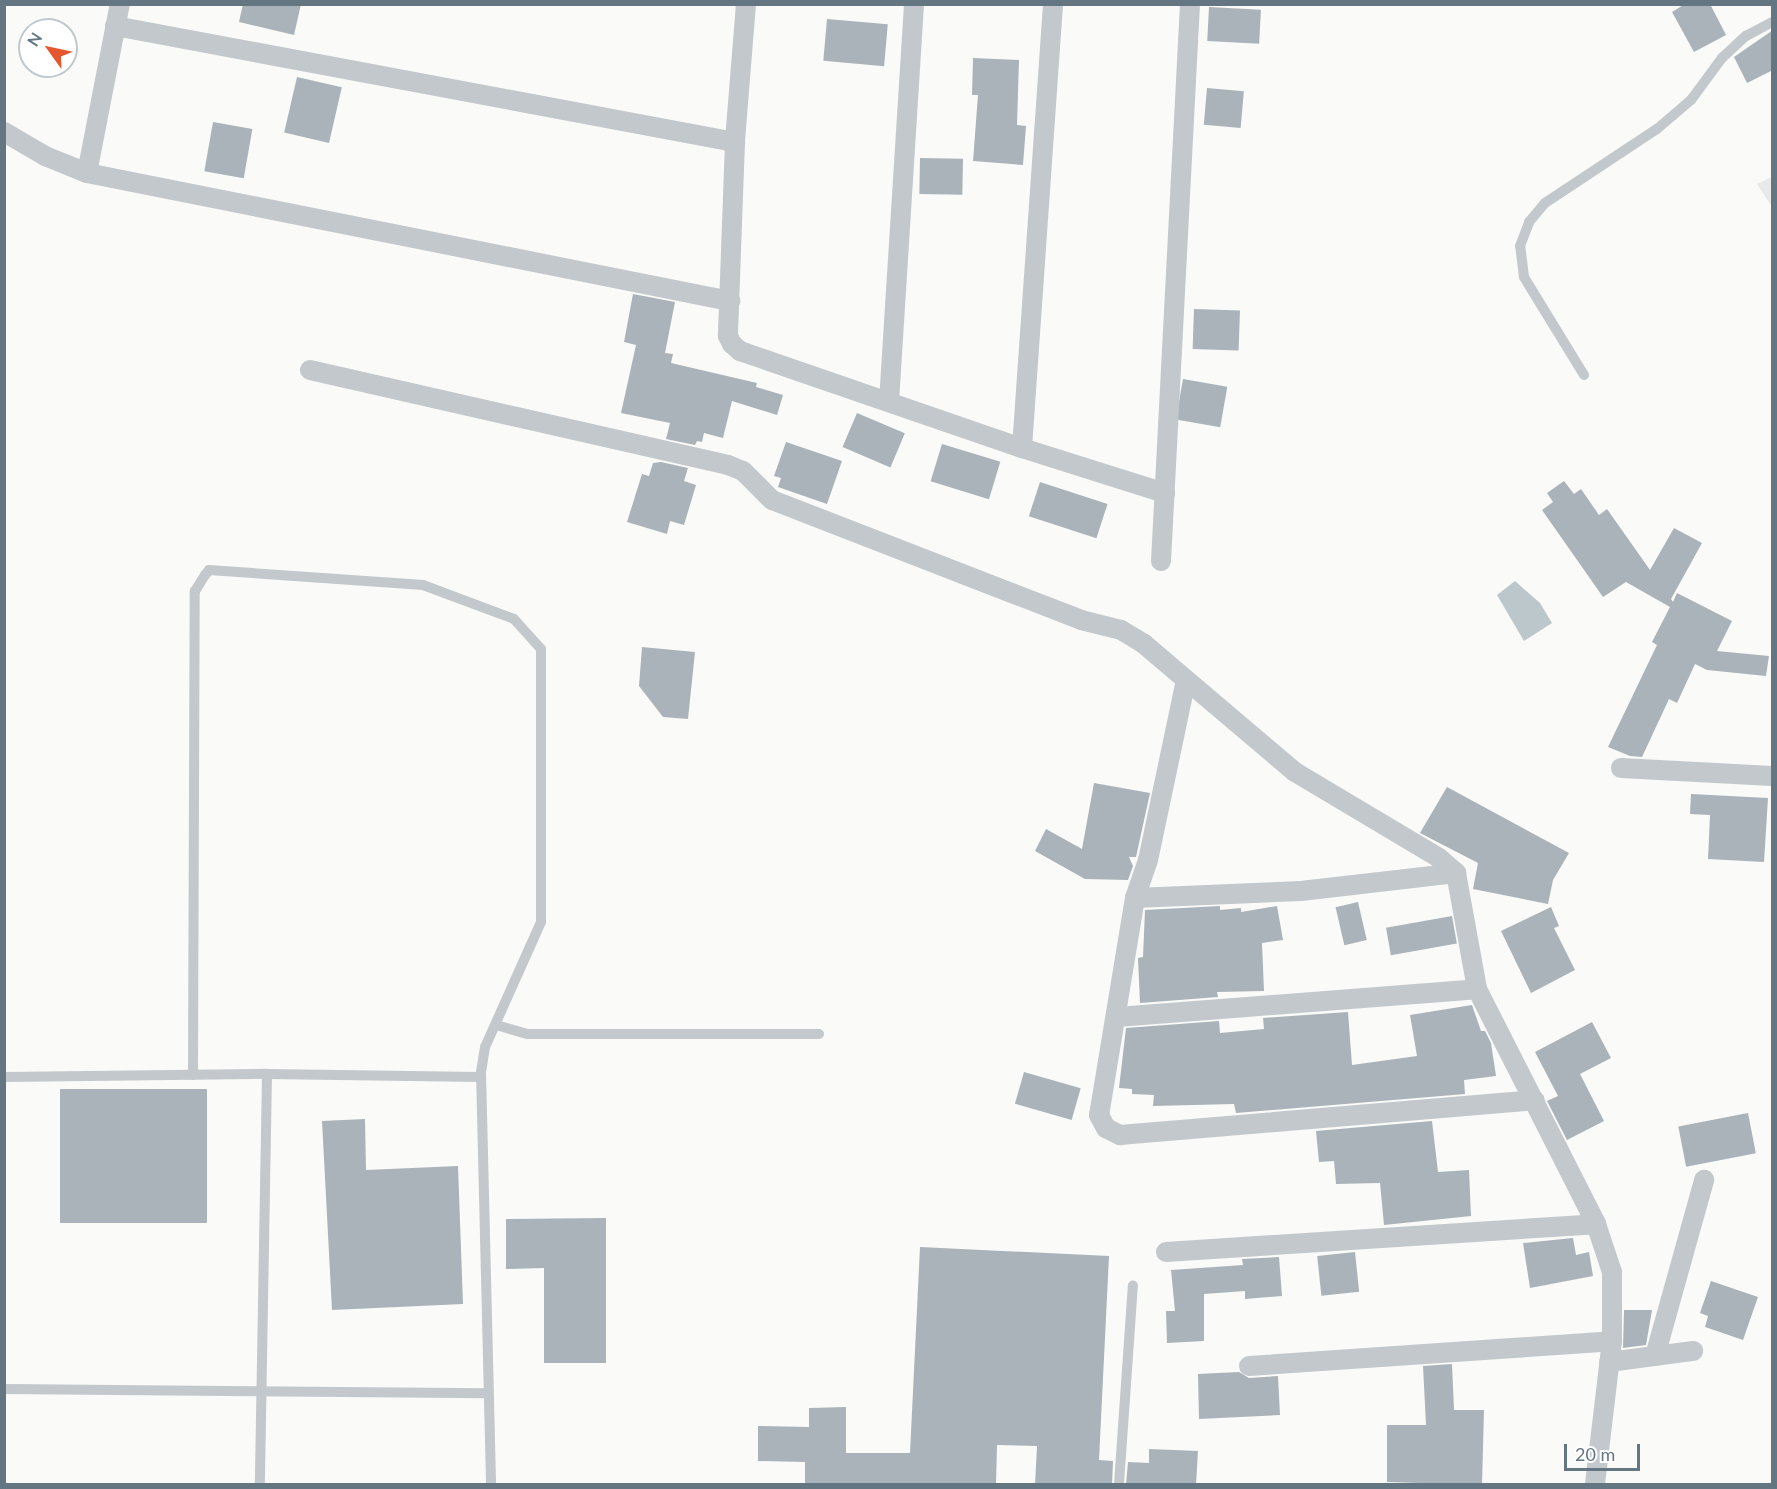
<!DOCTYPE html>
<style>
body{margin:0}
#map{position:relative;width:1777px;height:1489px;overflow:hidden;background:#fafaf8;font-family:Lato,sans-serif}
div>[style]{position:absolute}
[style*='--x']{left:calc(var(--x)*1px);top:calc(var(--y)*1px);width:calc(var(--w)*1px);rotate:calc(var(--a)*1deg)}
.built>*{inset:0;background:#e8e9e9}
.water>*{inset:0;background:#bbc7cb}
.building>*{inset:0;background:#aab3b9;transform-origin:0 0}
.lane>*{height:10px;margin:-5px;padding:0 5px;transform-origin:5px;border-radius:5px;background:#c3c8cc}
.street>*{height:20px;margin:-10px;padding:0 10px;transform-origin:10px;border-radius:10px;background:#c3c8cc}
span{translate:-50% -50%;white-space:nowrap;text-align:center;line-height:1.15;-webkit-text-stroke:6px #fff;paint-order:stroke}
.frame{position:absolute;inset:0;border:6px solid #657683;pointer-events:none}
.north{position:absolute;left:18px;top:18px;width:60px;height:60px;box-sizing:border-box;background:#fff;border:2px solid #c1c8cd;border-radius:50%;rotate:303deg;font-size:16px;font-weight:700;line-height:24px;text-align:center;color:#657683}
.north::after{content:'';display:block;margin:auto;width:21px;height:27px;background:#e4572e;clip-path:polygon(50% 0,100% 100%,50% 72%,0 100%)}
.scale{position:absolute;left:1564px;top:1444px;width:76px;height:27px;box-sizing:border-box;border:3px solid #657683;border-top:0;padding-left:8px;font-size:18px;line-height:21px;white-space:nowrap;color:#657683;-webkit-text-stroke:4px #fff;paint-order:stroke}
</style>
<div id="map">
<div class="built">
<i style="clip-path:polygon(1772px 177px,1772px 207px,1757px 184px)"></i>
</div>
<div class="water">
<i style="clip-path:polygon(1515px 581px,1540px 603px,1552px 623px,1524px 641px,1497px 595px)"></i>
</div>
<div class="building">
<i style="clip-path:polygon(243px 4px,301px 4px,294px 35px,239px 22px)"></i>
<i style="clip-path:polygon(1685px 4px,1710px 4px,1726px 35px,1694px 52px,1672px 12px)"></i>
<i style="left:1209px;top:7px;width:52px;height:34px;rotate:3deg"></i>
<i style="left:827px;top:19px;width:61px;height:42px;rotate:5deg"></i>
<i style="clip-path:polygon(1773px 30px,1773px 70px,1747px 83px,1734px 57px)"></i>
<i style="clip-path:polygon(973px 58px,1019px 60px,1017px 125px,1026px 126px,1023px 165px,973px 161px,978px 95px,972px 95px)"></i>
<i style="left:297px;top:77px;width:46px;height:57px;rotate:13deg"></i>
<i style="left:1207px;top:88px;width:37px;height:37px;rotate:5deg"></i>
<i style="left:213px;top:122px;width:40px;height:50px;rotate:10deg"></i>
<i style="left:920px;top:158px;width:43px;height:36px;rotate:1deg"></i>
<i style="clip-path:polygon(633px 294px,675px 302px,665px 353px,673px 354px,671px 363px,757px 383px,756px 387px,783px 395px,777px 415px,732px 401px,723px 438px,704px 433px,702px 442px,697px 441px,695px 445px,666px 439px,670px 423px,621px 413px,636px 345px,624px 342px)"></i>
<i style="left:1194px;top:309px;width:46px;height:40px;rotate:2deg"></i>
<i style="left:1183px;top:379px;width:45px;height:41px;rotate:10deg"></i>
<i style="left:857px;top:413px;width:52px;height:37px;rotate:23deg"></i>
<i style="clip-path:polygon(786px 442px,842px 461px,827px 504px,778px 487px,781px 478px,774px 476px)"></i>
<i style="left:942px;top:444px;width:61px;height:39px;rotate:17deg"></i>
<i style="clip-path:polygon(661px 462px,688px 468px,684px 481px,696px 485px,684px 525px,670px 521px,667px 534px,627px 522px,642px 474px,649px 476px,653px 463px)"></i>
<i style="clip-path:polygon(1564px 481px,1574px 494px,1581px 489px,1599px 515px,1607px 509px,1650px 570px,1674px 528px,1702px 543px,1671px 599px,1673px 602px,1677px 593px,1732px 621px,1717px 651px,1769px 656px,1766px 676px,1707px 670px,1695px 664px,1677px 703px,1669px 699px,1642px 757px,1630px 756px,1608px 747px,1657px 645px,1652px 642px,1670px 607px,1626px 582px,1603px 597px,1542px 510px,1553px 502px,1547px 493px)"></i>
<i style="left:1040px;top:482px;width:71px;height:36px;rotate:18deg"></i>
<i style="clip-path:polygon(642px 647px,695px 652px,688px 719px,663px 717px,639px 686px)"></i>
<i style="clip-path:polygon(1094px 783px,1150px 793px,1136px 857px,1129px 857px,1133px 866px,1128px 880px,1085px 879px,1035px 851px,1046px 829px,1082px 849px)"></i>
<i style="clip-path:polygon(1447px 787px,1569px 853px,1553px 880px,1548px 904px,1473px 889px,1478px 863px,1420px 833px)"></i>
<i style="clip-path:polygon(1691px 794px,1768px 798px,1764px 862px,1708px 859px,1710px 815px,1690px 814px)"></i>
<i style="left:1358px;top:902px;width:39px;height:23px;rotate:77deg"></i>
<i style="clip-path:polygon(1220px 906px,1220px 910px,1241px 908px,1241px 912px,1277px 906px,1283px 940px,1262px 943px,1264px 991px,1217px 992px,1218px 997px,1140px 1003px,1138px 958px,1143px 957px,1145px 910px)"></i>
<i style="clip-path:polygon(1551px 907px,1559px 926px,1554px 928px,1575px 970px,1531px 993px,1501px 931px)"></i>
<i style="left:1452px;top:916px;width:28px;height:67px;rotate:80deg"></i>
<i style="clip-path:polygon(1472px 1005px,1481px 1031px,1485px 1031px,1491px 1043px,1496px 1076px,1464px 1080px,1465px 1094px,1236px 1113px,1234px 1104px,1153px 1106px,1154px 1095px,1132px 1094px,1132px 1089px,1119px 1088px,1126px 1028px,1219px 1021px,1220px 1033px,1264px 1029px,1263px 1018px,1348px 1012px,1352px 1065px,1417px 1056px,1410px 1015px)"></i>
<i style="clip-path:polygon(1592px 1022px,1611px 1058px,1580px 1074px,1604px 1121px,1567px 1140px,1547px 1101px,1558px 1096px,1535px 1052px)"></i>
<i style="left:1024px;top:1072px;width:59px;height:33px;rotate:16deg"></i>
<i style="left:60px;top:1089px;width:147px;height:134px"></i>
<i style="left:1748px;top:1113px;width:41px;height:71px;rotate:79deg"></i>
<i style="clip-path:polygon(365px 1119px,366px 1170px,458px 1166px,463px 1304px,332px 1310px,322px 1121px)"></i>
<i style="clip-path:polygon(1432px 1121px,1438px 1172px,1469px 1170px,1471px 1216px,1384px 1225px,1380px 1183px,1336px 1184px,1334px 1161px,1319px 1162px,1316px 1131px)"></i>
<i style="clip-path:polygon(606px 1218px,606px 1363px,544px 1363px,544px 1268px,506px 1269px,506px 1219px)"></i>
<i style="clip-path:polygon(1573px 1238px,1576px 1255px,1589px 1252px,1593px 1276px,1530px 1288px,1523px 1243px)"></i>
<i style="clip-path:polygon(920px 1247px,1109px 1256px,1099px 1460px,1113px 1461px,1112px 1485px,1035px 1485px,1037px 1446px,997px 1445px,996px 1485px,805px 1485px,805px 1462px,758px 1461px,758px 1426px,809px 1427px,809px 1408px,846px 1407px,846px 1453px,910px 1453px)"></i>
<i style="left:1355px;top:1252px;width:40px;height:38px;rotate:84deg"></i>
<i style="clip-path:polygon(1279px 1257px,1282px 1296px,1245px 1299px,1245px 1291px,1204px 1294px,1204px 1341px,1167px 1343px,1166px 1311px,1175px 1311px,1171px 1270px,1243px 1265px,1242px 1259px)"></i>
<i style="clip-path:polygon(1711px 1281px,1758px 1297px,1743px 1340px,1705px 1327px,1708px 1316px,1700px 1313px)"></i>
<i style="clip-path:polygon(1624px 1310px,1652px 1310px,1646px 1345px,1623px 1348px)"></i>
<i style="clip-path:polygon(1452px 1364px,1454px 1410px,1484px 1410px,1482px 1485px,1387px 1482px,1387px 1425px,1426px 1425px,1423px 1366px)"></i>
<i style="clip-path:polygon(1239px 1372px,1249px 1378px,1278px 1376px,1280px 1415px,1199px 1419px,1198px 1374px)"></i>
<i style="clip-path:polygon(1149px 1449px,1198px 1451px,1196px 1485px,1126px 1485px,1128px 1462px,1149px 1463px)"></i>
</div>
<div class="lane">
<i style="--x:1584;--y:375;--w:115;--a:-121.5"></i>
<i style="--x:1524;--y:277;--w:31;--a:-97"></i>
<i style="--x:1520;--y:246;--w:26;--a:-69"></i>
<i style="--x:1529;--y:222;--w:25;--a:-50"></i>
<i style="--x:1545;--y:203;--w:134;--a:-33.5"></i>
<i style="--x:1657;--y:129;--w:45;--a:-40.5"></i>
<i style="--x:1691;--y:100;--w:52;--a:-53.6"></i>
<i style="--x:1722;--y:58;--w:33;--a:-43"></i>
<i style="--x:1746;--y:36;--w:30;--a:-28"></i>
<i style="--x:496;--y:1025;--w:33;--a:16"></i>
<i style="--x:528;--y:1034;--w:291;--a:0"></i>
<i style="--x:267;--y:1074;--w:214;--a:0.8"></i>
<i style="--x:193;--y:1075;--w:484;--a:-89.8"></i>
<i style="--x:195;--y:591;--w:19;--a:-58"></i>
<i style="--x:205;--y:575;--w:6;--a:-51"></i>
<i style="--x:209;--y:570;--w:215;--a:4"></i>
<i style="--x:423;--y:585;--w:97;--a:20.5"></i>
<i style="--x:514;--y:619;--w:40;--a:48"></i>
<i style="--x:541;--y:649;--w:273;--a:90"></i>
<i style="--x:541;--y:922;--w:137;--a:114.1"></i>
<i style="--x:485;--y:1047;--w:25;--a:99"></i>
<i style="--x:481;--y:1072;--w:412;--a:88.6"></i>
<i style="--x:4;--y:1077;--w:263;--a:-0.7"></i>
<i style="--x:267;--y:1074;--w:410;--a:91"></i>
<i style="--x:4;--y:1389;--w:484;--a:0.5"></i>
<i style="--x:1119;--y:1484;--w:199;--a:-86"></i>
</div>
<div class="street">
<i style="--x:746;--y:4;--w:138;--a:94.6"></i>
<i style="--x:735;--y:142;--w:194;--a:92.1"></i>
<i style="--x:728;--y:336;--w:9;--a:63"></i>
<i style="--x:732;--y:344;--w:11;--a:41"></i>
<i style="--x:740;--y:351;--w:298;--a:19"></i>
<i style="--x:1022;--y:448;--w:150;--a:17.5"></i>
<i style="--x:115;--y:26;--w:631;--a:10.6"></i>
<i style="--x:4;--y:132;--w:48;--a:30.3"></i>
<i style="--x:45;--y:156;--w:45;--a:22"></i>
<i style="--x:87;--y:173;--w:656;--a:11.26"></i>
<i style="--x:87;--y:173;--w:172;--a:-79"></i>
<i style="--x:310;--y:370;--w:429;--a:12.8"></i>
<i style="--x:728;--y:465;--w:16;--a:22"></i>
<i style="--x:743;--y:471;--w:41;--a:45"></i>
<i style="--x:772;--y:500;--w:331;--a:21.2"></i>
<i style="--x:1081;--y:620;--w:41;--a:14"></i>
<i style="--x:1121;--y:630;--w:27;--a:31"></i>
<i style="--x:1144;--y:644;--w:198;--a:40.3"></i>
<i style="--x:1295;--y:772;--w:168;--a:30.8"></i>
<i style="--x:1439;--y:858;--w:23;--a:41"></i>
<i style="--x:1456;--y:873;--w:118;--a:79.7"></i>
<i style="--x:1477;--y:989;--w:263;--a:63.1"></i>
<i style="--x:1596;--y:1224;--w:51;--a:71.6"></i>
<i style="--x:1612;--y:1272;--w:69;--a:90"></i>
<i style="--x:1612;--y:1341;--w:144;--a:96.8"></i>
<i style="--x:889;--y:402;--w:399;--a:-86.4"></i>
<i style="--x:1022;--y:448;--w:445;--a:-86"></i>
<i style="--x:1161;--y:561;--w:558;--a:-87.02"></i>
<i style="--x:1186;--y:680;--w:184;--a:101.9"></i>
<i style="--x:1148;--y:860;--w:40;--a:108.9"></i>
<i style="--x:1135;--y:898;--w:220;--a:99.4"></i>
<i style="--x:1099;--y:1115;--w:15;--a:62"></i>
<i style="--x:1106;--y:1128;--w:16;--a:27"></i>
<i style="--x:1120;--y:1135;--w:416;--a:-4.8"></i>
<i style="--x:1621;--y:768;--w:151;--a:3"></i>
<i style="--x:1135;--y:898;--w:166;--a:-2.4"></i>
<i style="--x:1301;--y:891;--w:156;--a:-6.6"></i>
<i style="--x:1117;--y:1017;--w:361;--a:-4.4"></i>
<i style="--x:1166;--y:1252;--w:431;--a:-3.7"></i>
<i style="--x:1655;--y:1356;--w:183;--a:-74.4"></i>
<i style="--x:1609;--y:1362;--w:85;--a:-7.5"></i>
<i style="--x:1249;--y:1366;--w:364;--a:-3.9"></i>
</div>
<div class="frame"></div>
<div class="north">N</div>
<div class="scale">20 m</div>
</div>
